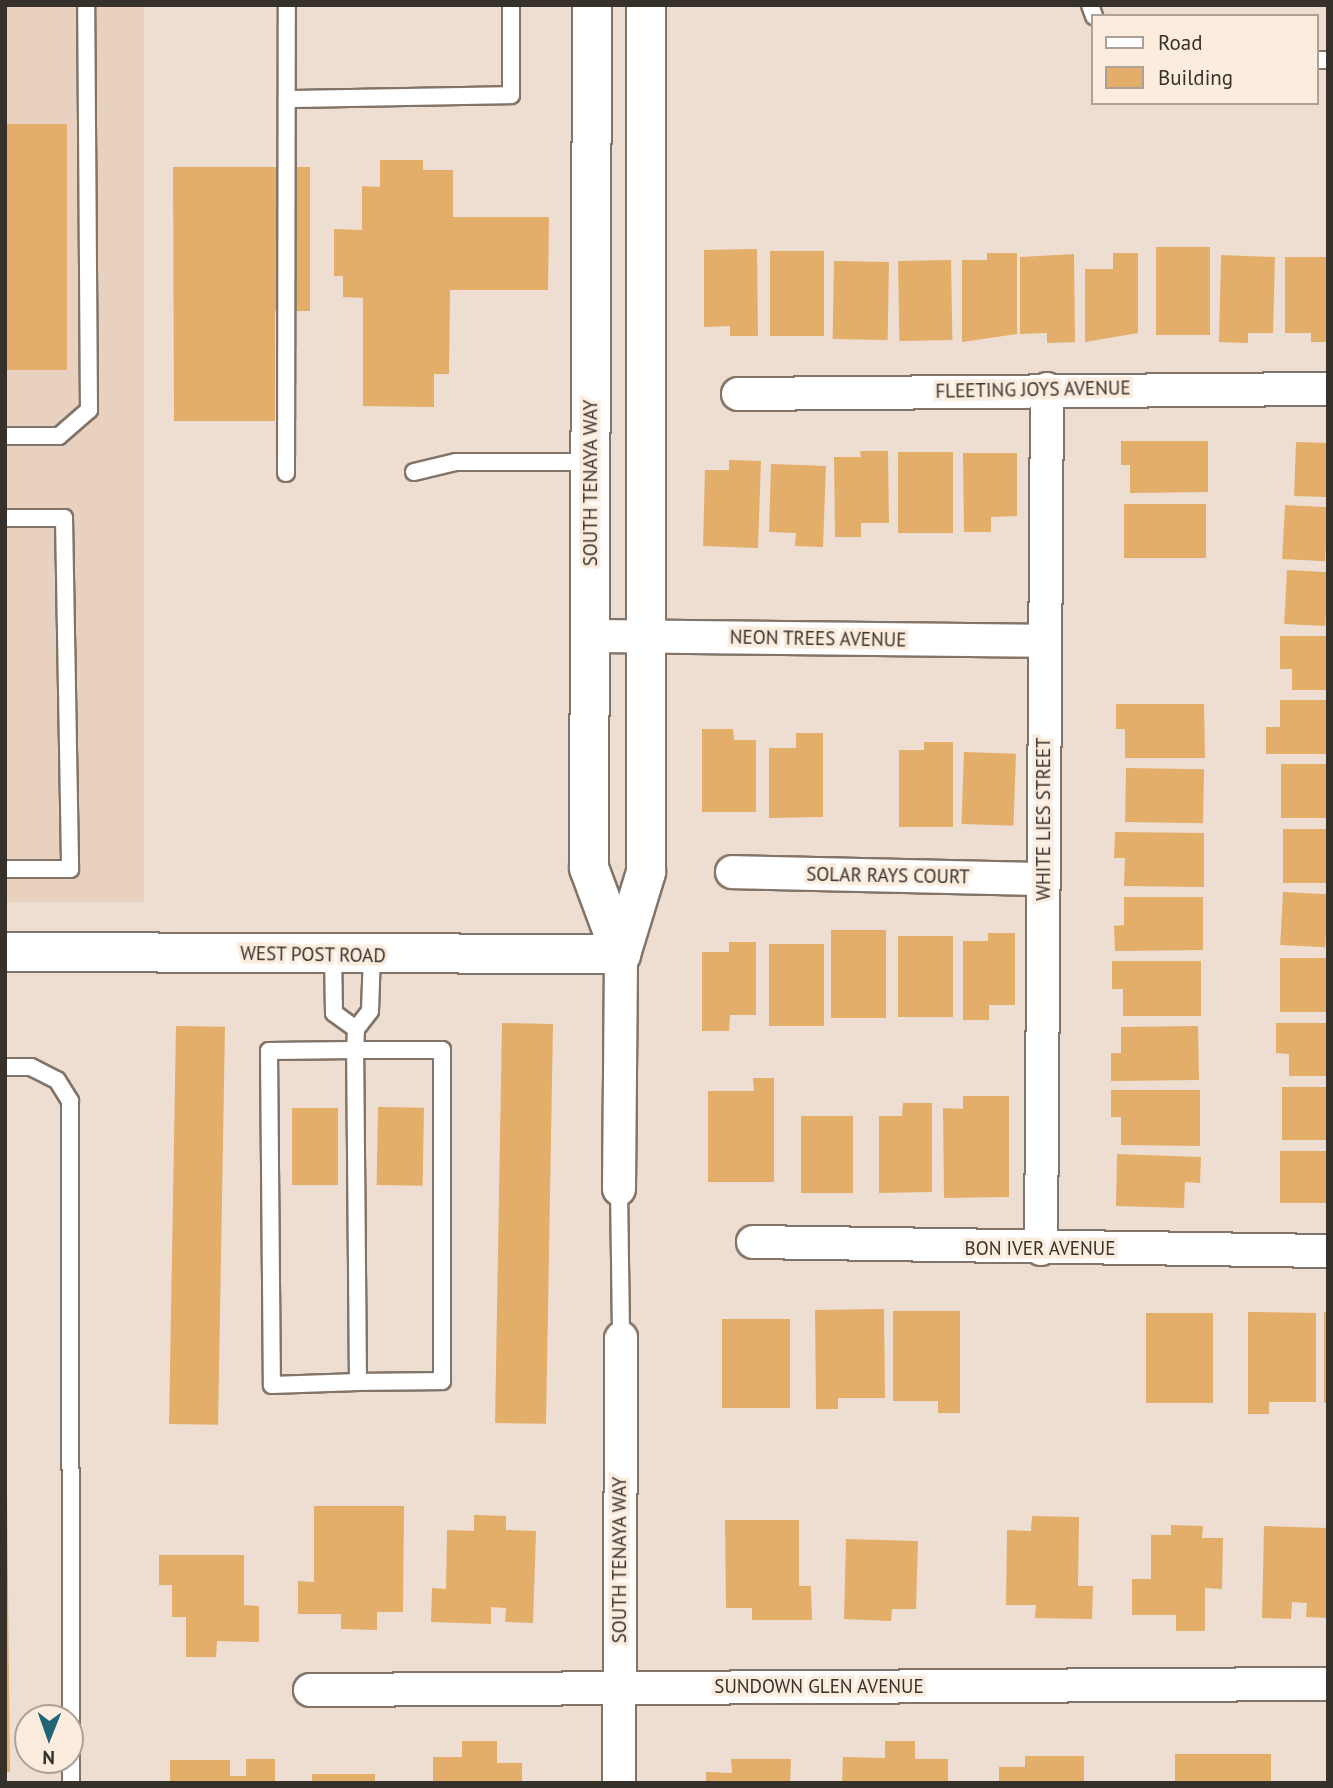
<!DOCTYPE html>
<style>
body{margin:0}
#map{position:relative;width:1333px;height:1788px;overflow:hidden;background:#eeded1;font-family:"PT Sans",sans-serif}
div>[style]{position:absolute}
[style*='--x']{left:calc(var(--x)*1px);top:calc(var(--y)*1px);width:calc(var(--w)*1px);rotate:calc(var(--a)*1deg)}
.built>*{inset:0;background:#e8d2bf;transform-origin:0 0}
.building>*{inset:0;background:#e2ae69;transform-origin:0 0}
.roads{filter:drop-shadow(2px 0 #827468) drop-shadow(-2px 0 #827468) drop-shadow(0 2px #827468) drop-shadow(0 -2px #827468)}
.lane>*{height:16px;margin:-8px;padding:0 8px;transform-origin:8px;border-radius:8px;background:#fff}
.street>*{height:32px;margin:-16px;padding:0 16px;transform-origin:16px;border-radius:16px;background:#fff}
.secondary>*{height:38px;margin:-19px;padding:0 19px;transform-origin:19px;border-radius:19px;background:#fff}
span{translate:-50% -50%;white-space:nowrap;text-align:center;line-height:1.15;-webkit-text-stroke:7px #fbecde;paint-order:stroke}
.street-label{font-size:19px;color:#37312c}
.frame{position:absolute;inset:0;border:7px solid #37312c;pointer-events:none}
.legend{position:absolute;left:1091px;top:14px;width:228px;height:91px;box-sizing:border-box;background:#fbecde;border:2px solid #ada197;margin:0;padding:9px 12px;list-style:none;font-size:21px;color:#37312c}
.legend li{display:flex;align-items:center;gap:14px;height:35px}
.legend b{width:35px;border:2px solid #ada197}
.north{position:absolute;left:14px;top:1704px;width:70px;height:70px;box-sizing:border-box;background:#fbecde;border:2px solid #ada197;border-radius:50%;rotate:181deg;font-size:19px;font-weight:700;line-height:28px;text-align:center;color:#37312c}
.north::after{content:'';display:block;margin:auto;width:24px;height:32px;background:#206576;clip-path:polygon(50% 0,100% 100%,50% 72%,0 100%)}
</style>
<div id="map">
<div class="built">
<i style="left:5px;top:5px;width:139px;height:897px"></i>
</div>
<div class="building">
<i style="left:67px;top:124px;width:246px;height:62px;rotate:90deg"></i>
<i style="clip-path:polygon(380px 160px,423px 160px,423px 170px,453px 170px,453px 217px,549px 217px,548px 290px,450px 290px,449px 374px,434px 374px,434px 407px,363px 406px,363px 298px,343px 297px,343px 276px,334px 276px,334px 229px,362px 230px,362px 186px,380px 187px)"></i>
<i style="clip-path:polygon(173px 167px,310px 167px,310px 311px,275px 311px,275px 421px,174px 421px)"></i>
<i style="left:1210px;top:247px;width:88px;height:54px;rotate:90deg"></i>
<i style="clip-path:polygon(757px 249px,758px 336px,730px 336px,730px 326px,704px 327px,704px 250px)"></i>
<i style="left:770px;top:251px;width:54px;height:85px"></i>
<i style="clip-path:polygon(987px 253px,1017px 253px,1017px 334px,962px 342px,962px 260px,987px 260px)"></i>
<i style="clip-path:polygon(1113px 253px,1138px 253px,1138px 333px,1085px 342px,1085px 269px,1113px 269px)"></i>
<i style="clip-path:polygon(1074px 254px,1075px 342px,1047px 343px,1047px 333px,1020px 334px,1020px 257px)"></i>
<i style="clip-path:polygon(1221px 255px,1275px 257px,1273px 333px,1248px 333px,1248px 343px,1219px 342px)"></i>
<i style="clip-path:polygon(1285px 257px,1328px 257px,1328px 342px,1311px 342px,1311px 333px,1285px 333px)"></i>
<i style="left:951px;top:260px;width:80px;height:53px;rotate:89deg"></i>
<i style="left:834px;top:261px;width:55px;height:78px;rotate:1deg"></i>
<i style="clip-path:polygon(1121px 441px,1208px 441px,1208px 492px,1130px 493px,1130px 465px,1121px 465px)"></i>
<i style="left:1296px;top:442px;width:32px;height:54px;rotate:2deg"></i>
<i style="clip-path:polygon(860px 451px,888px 451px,889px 523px,861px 523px,861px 537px,835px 537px,834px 457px,861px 457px)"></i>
<i style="left:898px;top:452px;width:55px;height:81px"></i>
<i style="clip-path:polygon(963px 453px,1017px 453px,1017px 516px,991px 517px,991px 532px,964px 532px)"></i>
<i style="clip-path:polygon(729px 460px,761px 461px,758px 548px,703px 546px,705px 470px,729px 470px)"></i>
<i style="clip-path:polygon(771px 464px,826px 466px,823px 547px,795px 546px,796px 533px,769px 532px)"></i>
<i style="left:1124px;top:504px;width:82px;height:54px"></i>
<i style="left:1285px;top:505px;width:43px;height:54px;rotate:3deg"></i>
<i style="left:1287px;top:570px;width:41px;height:54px;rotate:3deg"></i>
<i style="clip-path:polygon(1280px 636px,1328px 636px,1328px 690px,1292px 690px,1292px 669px,1280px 669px)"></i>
<i style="clip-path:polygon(1280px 700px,1328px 700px,1328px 754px,1266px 754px,1266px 727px,1280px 727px)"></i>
<i style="clip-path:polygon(1116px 704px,1204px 704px,1205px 758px,1125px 758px,1125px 729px,1116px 729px)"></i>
<i style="clip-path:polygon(702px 729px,733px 729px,734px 740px,756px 740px,756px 812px,702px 812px)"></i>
<i style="clip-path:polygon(796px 733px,823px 733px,823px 817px,769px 818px,769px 748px,796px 748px)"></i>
<i style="clip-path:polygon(924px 742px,953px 742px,953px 827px,899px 827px,899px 750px,924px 750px)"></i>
<i style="left:964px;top:752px;width:52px;height:72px;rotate:2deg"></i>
<i style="left:1281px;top:764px;width:47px;height:54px"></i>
<i style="left:1126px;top:768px;width:78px;height:54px;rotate:1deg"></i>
<i style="left:1283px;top:829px;width:45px;height:54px"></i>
<i style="clip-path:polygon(1115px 832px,1204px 833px,1204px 887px,1124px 886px,1125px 858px,1114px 858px)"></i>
<i style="left:1283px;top:892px;width:45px;height:53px;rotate:3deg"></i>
<i style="clip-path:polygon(1124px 897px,1203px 897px,1203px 950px,1115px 951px,1114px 926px,1124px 925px)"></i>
<i style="left:886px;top:930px;width:88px;height:55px;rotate:90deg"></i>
<i style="clip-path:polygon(988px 933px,1015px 933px,1015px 1005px,989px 1005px,989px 1020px,963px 1020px,963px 941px,988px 941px)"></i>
<i style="left:898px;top:936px;width:55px;height:81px"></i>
<i style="clip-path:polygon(729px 942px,756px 942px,756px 1015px,730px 1015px,729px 1031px,702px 1031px,702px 952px,729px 952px)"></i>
<i style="left:769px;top:944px;width:55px;height:82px"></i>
<i style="left:1280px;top:958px;width:48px;height:54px"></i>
<i style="clip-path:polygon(1112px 961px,1201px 961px,1201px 1016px,1123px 1016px,1123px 989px,1112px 989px)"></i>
<i style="left:502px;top:1023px;width:51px;height:400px;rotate:1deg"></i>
<i style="clip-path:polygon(1276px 1023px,1328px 1023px,1328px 1076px,1289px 1076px,1289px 1054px,1276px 1053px)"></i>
<i style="left:176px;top:1026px;width:49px;height:398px;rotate:1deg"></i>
<i style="clip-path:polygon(1198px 1026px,1199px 1080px,1111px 1081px,1111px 1053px,1121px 1053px,1121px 1027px)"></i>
<i style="clip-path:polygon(753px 1078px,774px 1078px,774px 1182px,708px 1182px,708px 1091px,754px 1091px)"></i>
<i style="left:1282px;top:1087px;width:46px;height:53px"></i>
<i style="clip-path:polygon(1111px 1090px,1200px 1090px,1200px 1146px,1121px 1145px,1121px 1117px,1111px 1117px)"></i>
<i style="clip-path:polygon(963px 1096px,1009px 1096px,1009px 1197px,944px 1198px,943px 1108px,963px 1109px)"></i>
<i style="clip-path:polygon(903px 1103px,932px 1103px,932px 1192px,879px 1193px,879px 1116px,902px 1116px)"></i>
<i style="left:378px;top:1107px;width:46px;height:78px;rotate:1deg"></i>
<i style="left:292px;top:1108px;width:46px;height:77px"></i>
<i style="left:801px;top:1116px;width:52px;height:77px"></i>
<i style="left:1280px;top:1151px;width:48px;height:52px"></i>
<i style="clip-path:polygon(1117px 1154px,1201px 1157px,1200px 1183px,1185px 1182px,1184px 1208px,1116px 1206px)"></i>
<i style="clip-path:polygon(5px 1304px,10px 1772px,5px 1772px)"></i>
<i style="clip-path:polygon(884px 1309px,885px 1398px,838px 1398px,838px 1409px,816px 1409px,815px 1310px)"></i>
<i style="clip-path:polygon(893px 1311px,960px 1311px,960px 1413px,938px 1413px,938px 1401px,893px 1401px)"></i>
<i style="clip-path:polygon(1248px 1312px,1316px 1313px,1316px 1402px,1269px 1402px,1269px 1414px,1248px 1414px)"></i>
<i style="left:1324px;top:1312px;width:4px;height:91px"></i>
<i style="left:1146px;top:1313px;width:67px;height:90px"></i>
<i style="left:722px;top:1319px;width:68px;height:89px"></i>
<i style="clip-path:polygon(314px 1506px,404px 1506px,403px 1612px,377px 1612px,377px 1630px,341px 1629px,341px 1614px,298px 1614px,298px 1581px,314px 1582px)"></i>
<i style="clip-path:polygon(474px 1515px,506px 1516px,506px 1530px,536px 1531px,533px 1623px,505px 1622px,506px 1608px,491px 1607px,491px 1624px,431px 1622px,432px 1588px,446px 1589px,447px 1530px,474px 1531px)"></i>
<i style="clip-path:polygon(1032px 1516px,1079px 1517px,1078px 1586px,1093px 1586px,1092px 1619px,1035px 1618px,1036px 1605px,1006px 1605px,1007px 1530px,1031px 1531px)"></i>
<i style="clip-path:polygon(725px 1520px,799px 1520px,799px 1586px,811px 1586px,812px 1620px,752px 1620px,752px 1608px,726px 1608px)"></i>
<i style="clip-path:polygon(1171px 1525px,1203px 1526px,1202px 1538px,1223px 1538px,1222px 1589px,1205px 1588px,1205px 1631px,1176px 1631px,1176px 1615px,1132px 1615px,1132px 1579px,1151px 1579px,1151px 1535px,1171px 1535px)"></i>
<i style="clip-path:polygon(1264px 1526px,1328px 1528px,1328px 1618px,1306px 1617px,1307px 1603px,1292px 1602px,1291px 1619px,1262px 1618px)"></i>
<i style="clip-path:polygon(846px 1539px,918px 1541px,916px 1609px,892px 1609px,891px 1621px,844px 1619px)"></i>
<i style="clip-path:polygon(159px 1555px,244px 1555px,244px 1605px,259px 1606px,259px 1642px,217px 1641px,216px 1657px,186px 1657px,186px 1617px,172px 1617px,172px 1585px,159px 1585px)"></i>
<i style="clip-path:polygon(462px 1741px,497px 1741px,497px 1763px,522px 1763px,522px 1783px,433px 1783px,433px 1757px,462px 1757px)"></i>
<i style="clip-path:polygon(885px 1741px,915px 1741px,915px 1759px,948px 1759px,948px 1783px,842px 1783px,843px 1757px,885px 1758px)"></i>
<i style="left:1175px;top:1754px;width:96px;height:29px"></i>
<i style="clip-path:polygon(1025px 1756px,1084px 1756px,1084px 1783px,999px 1783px,999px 1767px,1025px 1767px)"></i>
<i style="clip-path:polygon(246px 1759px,275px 1759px,275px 1783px,170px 1783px,170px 1760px,230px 1760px,230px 1776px,246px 1776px)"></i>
<i style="clip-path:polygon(731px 1759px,791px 1759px,790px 1783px,706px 1783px,706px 1772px,732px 1773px)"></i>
<i style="left:375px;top:1774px;width:9px;height:63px;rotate:90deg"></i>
</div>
<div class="roads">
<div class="lane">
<i style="--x:1090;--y:5;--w:12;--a:70"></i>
<i style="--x:1317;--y:60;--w:11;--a:0"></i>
<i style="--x:287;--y:99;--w:224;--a:-1"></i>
<i style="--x:511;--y:95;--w:90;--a:-90"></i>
<i style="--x:5;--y:436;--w:54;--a:0"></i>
<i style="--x:59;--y:436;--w:40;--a:-41"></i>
<i style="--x:89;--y:410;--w:405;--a:-90.4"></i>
<i style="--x:414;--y:472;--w:43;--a:-13.4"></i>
<i style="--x:456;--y:462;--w:135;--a:0"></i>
<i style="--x:286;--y:473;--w:468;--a:-89.9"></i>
<i style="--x:5;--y:518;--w:59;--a:0"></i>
<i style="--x:64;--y:518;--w:351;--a:89"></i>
<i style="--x:70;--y:869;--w:65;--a:180"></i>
<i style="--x:333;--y:955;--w:58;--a:89"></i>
<i style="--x:334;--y:1013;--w:27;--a:36"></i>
<i style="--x:5;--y:1067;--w:26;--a:0"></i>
<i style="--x:31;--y:1067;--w:29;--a:27"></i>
<i style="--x:57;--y:1080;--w:25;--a:58"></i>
<i style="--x:70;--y:1101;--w:682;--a:89.92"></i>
<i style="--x:619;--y:1189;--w:149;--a:89.2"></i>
<i style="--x:358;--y:1382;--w:84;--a:-0.7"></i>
<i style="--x:442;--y:1381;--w:331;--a:-90"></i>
<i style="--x:442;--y:1050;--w:87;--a:180"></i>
<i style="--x:355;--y:1050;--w:86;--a:179.3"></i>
<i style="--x:269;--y:1051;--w:334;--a:89.5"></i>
<i style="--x:272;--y:1385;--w:86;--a:-2"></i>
<i style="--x:358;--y:1382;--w:332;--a:-90.5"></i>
<i style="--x:355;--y:1050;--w:21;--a:-87"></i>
<i style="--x:356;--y:1029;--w:23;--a:-52"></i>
<i style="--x:370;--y:1011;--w:56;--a:-88"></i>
</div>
<div class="street">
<i style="--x:738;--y:394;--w:590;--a:-0.49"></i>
<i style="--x:590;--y:636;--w:455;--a:0.6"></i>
<i style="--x:732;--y:872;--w:312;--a:1.3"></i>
<i style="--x:619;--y:1189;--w:235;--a:-89.5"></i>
<i style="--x:753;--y:1242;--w:575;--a:0.9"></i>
<i style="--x:1041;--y:1249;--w:860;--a:-89.6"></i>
<i style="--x:310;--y:1690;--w:1018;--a:-0.34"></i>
<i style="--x:619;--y:1783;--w:445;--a:-89.7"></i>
</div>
<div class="secondary">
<i style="--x:592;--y:5;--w:863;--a:90.2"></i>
<i style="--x:589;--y:868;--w:92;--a:69.6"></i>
<i style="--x:5;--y:952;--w:616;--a:0.19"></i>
<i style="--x:621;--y:954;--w:86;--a:-73"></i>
<i style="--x:646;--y:872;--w:867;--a:-90"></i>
</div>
</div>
<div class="street-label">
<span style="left:1033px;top:390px;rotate:-1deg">FLEETING JOYS AVENUE</span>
<span style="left:591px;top:483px;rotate:-90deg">SOUTH TENAYA WAY</span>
<span style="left:818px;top:639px;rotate:1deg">NEON TREES AVENUE</span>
<span style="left:1044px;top:819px;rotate:-90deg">WHITE LIES STREET</span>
<span style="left:888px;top:876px;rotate:1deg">SOLAR RAYS COURT</span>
<span style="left:313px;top:955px;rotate:1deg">WEST POST ROAD</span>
<span style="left:1040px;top:1249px">BON IVER AVENUE</span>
<span style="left:620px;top:1560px;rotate:-90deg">SOUTH TENAYA WAY</span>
<span style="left:819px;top:1687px">SUNDOWN GLEN AVENUE</span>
</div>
<div class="frame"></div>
<ul class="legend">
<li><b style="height:9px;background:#fff"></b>Road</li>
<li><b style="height:19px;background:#e2ae69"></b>Building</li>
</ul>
<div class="north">N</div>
</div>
